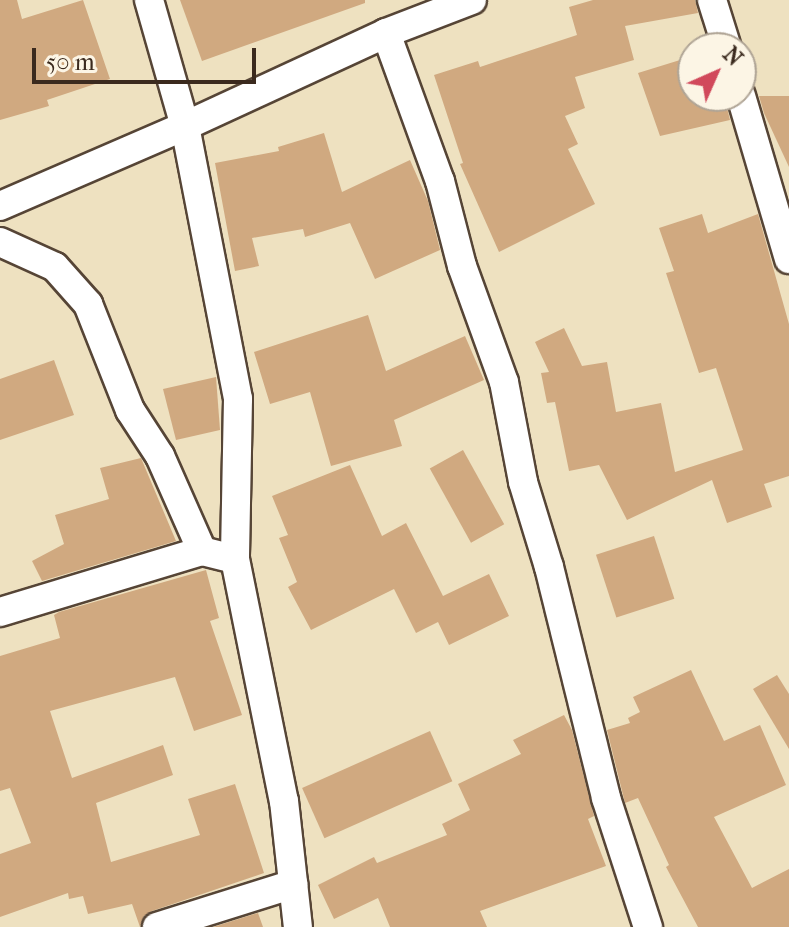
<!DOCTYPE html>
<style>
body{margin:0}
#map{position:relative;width:789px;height:927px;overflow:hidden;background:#eee1c0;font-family:"IM FELL French Canon",serif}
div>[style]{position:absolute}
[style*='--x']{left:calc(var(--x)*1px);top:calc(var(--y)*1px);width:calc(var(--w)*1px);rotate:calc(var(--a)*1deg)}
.building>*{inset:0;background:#d0a980;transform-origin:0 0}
.roads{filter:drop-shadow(2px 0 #564536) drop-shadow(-2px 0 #564536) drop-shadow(0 2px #564536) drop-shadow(0 -2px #564536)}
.street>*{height:28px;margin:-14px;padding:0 14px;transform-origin:14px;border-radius:14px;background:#fff}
span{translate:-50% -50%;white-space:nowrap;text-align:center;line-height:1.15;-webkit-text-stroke:6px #fcf5e5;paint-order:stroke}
.north{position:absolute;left:677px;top:32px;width:80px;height:80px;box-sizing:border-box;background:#fcf5e5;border:2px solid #afa495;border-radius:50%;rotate:45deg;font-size:22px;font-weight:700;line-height:32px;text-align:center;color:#3b2a1e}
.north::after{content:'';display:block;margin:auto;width:28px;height:36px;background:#d1495b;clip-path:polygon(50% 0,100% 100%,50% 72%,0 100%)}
.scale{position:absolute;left:32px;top:48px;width:224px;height:36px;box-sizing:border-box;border:4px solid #3b2a1e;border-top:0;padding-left:10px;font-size:24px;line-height:28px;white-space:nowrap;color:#3b2a1e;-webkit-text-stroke:6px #fcf5e5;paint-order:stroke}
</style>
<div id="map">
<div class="building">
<i style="clip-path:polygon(0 0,17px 0,22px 19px,83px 0,110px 79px,47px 100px,49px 106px,0 120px)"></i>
<i style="clip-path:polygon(180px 0,365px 0,365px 3px,202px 61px)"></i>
<i style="clip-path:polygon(593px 0,695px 0,698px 13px,625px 26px,634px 60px,575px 77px,585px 108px,565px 116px,578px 144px,568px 149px,595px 204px,499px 252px,460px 164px,463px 163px,434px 75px,478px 61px,480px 67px,577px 35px,569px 7px)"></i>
<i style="clip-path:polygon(693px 56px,693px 96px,724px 96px,730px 120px,660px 136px,638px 73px)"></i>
<i style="clip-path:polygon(759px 96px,789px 96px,789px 167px,764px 113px)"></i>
<i style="clip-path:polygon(324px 133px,342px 192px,410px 160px,428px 201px,440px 250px,375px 279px,350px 223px,305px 237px,303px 229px,252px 238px,259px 266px,235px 271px,215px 163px,279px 151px,278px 147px)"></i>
<i style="clip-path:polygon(702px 214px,708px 233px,758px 214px,789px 324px,789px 476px,764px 484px,772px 507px,727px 523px,712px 480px,627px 520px,599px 465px,569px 471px,555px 402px,547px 403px,541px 373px,549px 372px,535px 342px,564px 328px,582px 366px,607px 362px,616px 412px,661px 403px,675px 472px,743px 450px,716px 368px,699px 373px,666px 273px,674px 271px,659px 228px)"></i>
<i style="clip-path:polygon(368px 315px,386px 371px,465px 336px,484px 380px,394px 420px,402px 446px,331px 466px,310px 392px,270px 404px,254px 352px)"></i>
<i style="clip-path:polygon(54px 360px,74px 415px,0 440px,0 379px)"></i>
<i style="clip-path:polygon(216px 377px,220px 430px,176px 440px,163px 389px)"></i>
<i style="left:463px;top:450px;width:85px;height:38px;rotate:61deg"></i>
<i style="clip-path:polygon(141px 458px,176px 541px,42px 581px,32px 561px,64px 544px,55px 515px,109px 499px,100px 468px)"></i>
<i style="clip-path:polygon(350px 465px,382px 536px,406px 523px,443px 596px,489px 574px,509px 616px,449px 645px,438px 622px,416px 633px,394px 589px,311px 630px,288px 587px,297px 582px,279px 538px,288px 535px,272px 496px)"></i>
<i style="left:654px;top:536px;width:66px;height:61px;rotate:72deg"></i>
<i style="clip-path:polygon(206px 570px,219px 618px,210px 621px,242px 715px,194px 731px,175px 677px,50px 711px,72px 778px,163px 745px,173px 775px,96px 803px,111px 862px,200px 835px,188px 799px,235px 784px,264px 873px,152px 911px,144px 916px,140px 927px,132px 904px,88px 914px,83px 896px,69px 899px,68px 893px,0 917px,0 854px,31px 843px,10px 788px,0 791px,0 656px,60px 638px,54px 615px,59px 612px)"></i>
<i style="clip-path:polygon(691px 670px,724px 741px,760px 725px,786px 785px,714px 817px,752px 888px,789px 869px,789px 927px,698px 927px,666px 867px,669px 865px,638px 798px,625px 803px,607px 730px,630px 723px,628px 718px,640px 712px,633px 697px)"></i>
<i style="clip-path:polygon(777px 675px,789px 694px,789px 749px,753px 689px)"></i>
<i style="clip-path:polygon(564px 715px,572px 730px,594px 816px,588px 819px,606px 866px,480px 911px,487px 927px,390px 927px,378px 898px,334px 919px,318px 885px,374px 857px,377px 863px,447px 835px,442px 824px,470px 810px,458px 784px,521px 754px,513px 740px)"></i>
<i style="left:430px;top:731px;width:55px;height:140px;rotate:66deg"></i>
<i style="clip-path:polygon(258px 913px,263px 927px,213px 927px)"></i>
</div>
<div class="roads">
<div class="street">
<i style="--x:149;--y:0;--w:131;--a:74.1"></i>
<i style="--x:185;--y:126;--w:278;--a:79"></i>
<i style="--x:238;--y:399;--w:160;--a:91.1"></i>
<i style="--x:235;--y:559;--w:247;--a:78.6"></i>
<i style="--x:284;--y:801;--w:127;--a:83.7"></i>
<i style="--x:712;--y:0;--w:50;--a:72.6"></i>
<i style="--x:386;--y:33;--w:158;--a:70"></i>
<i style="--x:440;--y:181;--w:88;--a:75.5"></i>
<i style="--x:462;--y:266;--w:123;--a:70.1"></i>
<i style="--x:504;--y:382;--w:102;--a:79.2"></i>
<i style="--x:523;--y:482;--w:89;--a:73"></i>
<i style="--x:549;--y:567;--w:238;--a:76.1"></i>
<i style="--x:606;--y:798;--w:136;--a:72"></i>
<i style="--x:741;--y:96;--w:170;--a:73.6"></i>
<i style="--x:0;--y:206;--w:202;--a:-23.4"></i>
<i style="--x:185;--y:126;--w:221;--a:-24.8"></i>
<i style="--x:386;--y:33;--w:92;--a:-21"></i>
<i style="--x:0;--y:242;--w:60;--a:24.4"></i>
<i style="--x:55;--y:267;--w:50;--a:48.3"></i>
<i style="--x:88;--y:304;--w:114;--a:68.4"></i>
<i style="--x:130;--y:410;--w:55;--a:56.9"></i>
<i style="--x:160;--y:456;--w:104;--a:66.1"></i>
<i style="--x:202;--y:551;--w:34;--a:14"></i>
<i style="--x:0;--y:612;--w:211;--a:-16.8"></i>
<i style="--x:157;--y:927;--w:143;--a:-17.5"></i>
</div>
</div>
<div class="north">N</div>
<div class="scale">50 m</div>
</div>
